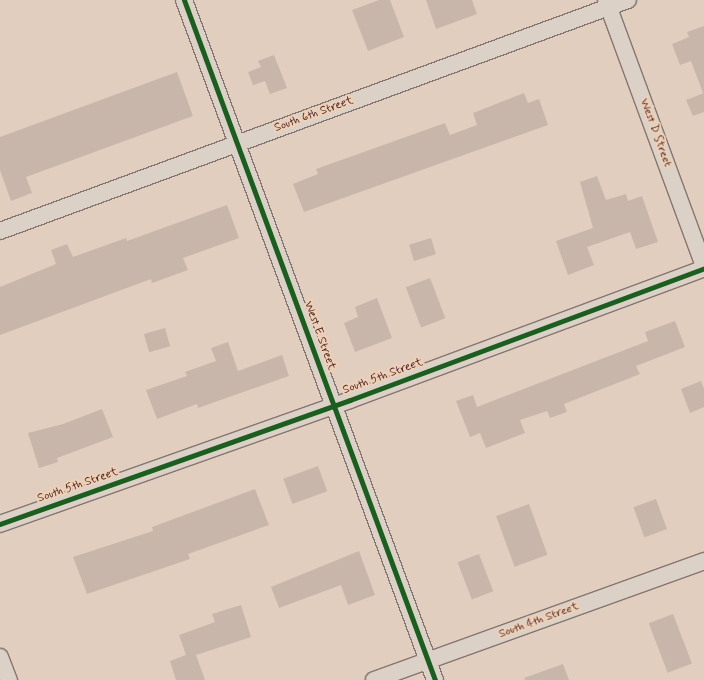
<!DOCTYPE html>
<style>
body{margin:0}
#map{position:relative;width:704px;height:680px;overflow:hidden;background:#e1cebe;font-family:Mynerve,sans-serif}
div>[style]{position:absolute}
[style*='--x']{left:calc(var(--x)*1px);top:calc(var(--y)*1px);width:calc(var(--w)*1px);rotate:calc(var(--a)*1deg)}
.building>*{inset:0;background:#c9b6ab;transform-origin:0 0}
.roads{filter:drop-shadow(1px 0 #867570) drop-shadow(-1px 0 #867570) drop-shadow(0 1px #867570) drop-shadow(0 -1px #867570)}
.street>*{height:16px;margin:-8px;padding:0 8px;transform-origin:8px;border-radius:8px;background:#dcd1c6}
.cycleway>*{height:5px;margin:-2.5px;padding:0 2.5px;transform-origin:2.5px;border-radius:2.5px;background:#1b5e20}
span{translate:-50% -50%;white-space:nowrap;text-align:center;line-height:1.15;-webkit-text-stroke:4px #eed1b4;paint-order:stroke}
.street-label{font-size:12px;color:#4a1f2b}
</style>
<div id="map">
<div class="building">
<i style="clip-path:polygon(379px 0,390px 0,404px 37px,368px 51px,352px 10px)"></i>
<i style="clip-path:polygon(426px 0,472px 0,477px 14px,436px 29px)"></i>
<i style="clip-path:polygon(704px 26px,704px 93px,703px 93px,691px 61px,680px 65px,672px 44px,689px 37px,687px 32px)"></i>
<i style="clip-path:polygon(274px 55px,287px 88px,270px 94px,265px 81px,253px 85px,248px 72px,261px 67px,258px 61px)"></i>
<i style="clip-path:polygon(177px 72px,193px 116px,26px 177px,32px 193px,11px 201px,0 170px,0 137px)"></i>
<i style="clip-path:polygon(524px 93px,528px 103px,539px 99px,548px 125px,304px 212px,293px 184px,318px 174px,316px 169px,445px 123px,450px 135px,477px 125px,473px 113px)"></i>
<i style="clip-path:polygon(704px 93px,704px 112px,693px 116px,686px 100px)"></i>
<i style="clip-path:polygon(597px 176px,606px 200px,626px 194px,628px 201px,642px 196px,658px 242px,636px 249px,630px 232px,587px 247px,594px 265px,568px 275px,556px 241px,593px 228px,580px 182px)"></i>
<i style="clip-path:polygon(227px 205px,239px 238px,183px 258px,188px 270px,152px 283px,151px 279px,0 335px,0 287px,56px 264px,51px 250px,67px 244px,73px 257px,126px 238px,127px 241px)"></i>
<i style="left:431px;top:238px;width:17px;height:23px;rotate:73deg"></i>
<i style="left:430px;top:278px;width:43px;height:26px;rotate:69deg"></i>
<i style="clip-path:polygon(377px 298px,392px 338px,355px 352px,344px 323px,358px 317px,355px 307px)"></i>
<i style="clip-path:polygon(675px 321px,685px 347px,636px 366px,640px 374px,564px 404px,567px 412px,550px 418px,547px 411px,520px 420px,525px 433px,486px 448px,480px 433px,470px 437px,456px 401px,473px 395px,477px 407px,648px 341px,645px 332px)"></i>
<i style="left:165px;top:328px;width:19px;height:22px;rotate:74deg"></i>
<i style="clip-path:polygon(228px 342px,238px 371px,282px 355px,289px 376px,198px 408px,197px 404px,157px 419px,146px 390px,187px 376px,185px 372px,216px 361px,211px 348px)"></i>
<i style="clip-path:polygon(701px 381px,704px 389px,704px 407px,690px 413px,681px 389px)"></i>
<i style="clip-path:polygon(102px 409px,113px 437px,57px 458px,58px 462px,39px 468px,28px 433px,63px 424px)"></i>
<i style="left:318px;top:466px;width:27px;height:37px;rotate:70deg"></i>
<i style="clip-path:polygon(255px 489px,269px 525px,188px 554px,190px 559px,87px 594px,73px 557px,153px 531px,152px 527px)"></i>
<i style="left:656px;top:499px;width:32px;height:24px;rotate:70deg"></i>
<i style="left:529px;top:504px;width:54px;height:35px;rotate:70deg"></i>
<i style="clip-path:polygon(359px 551px,375px 595px,348px 605px,341px 585px,279px 608px,271px 587px)"></i>
<i style="left:479px;top:554px;width:40px;height:23px;rotate:69deg"></i>
<i style="clip-path:polygon(241px 605px,251px 637px,196px 655px,205px 680px,176px 680px,170px 661px,186px 655px,179px 635px,215px 622px,212px 614px)"></i>
<i style="left:673px;top:614px;width:53px;height:26px;rotate:69deg"></i>
<i style="clip-path:polygon(563px 664px,569px 680px,525px 680px,524px 678px)"></i>
</div>
<div class="roads">
<div class="street">
<i style="--x:184;--y:0;--w:725;--a:69.74"></i>
<i style="--x:606;--y:0;--w:283;--a:69.8"></i>
<i style="--x:0;--y:231;--w:669;--a:-20.2"></i>
<i style="--x:0;--y:524;--w:371;--a:-19.5"></i>
<i style="--x:350;--y:400;--w:378;--a:-20.4"></i>
<i style="--x:0;--y:657;--w:25;--a:69"></i>
<i style="--x:374;--y:680;--w:351;--a:-19.8"></i>
</div>
</div>
<div class="cycleway">
<i style="--x:184;--y:0;--w:725;--a:69.74"></i>
<i style="--x:0;--y:524;--w:371;--a:-19.5"></i>
<i style="--x:350;--y:400;--w:378;--a:-20.4"></i>
</div>
<div class="street-label">
<span style="left:314px;top:115px;rotate:-20deg">South 6th Street</span>
<span style="left:655px;top:133px;rotate:70deg">West D Street</span>
<span style="left:319px;top:336px;rotate:70deg">West E Street</span>
<span style="left:383px;top:377px;rotate:-20deg">South 5th Street</span>
<span style="left:78px;top:486px;rotate:-19deg">South 5th Street</span>
<span style="left:539px;top:621px;rotate:-20deg">South 4th Street</span>
</div>
</div>
